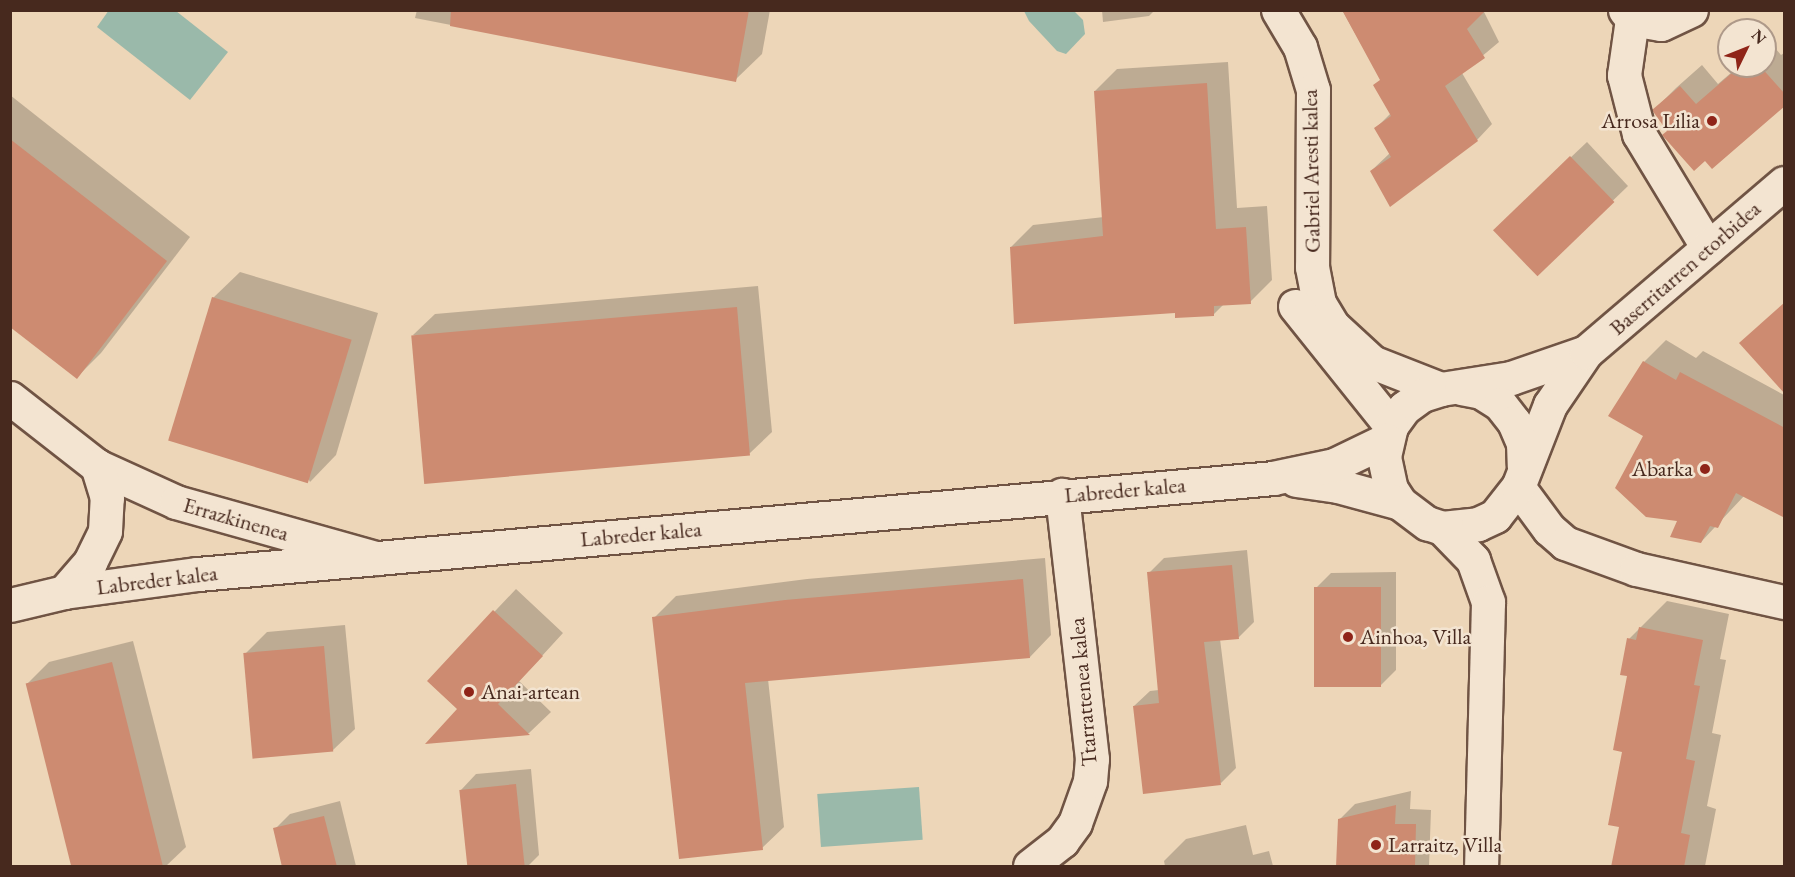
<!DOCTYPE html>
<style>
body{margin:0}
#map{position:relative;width:1795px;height:877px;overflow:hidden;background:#edd6b8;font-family:"EB Garamond",serif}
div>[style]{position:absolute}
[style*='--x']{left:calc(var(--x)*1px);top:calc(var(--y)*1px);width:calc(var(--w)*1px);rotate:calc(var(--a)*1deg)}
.water>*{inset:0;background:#9ab9aa;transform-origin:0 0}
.shadow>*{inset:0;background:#0003}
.building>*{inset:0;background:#cd8b71;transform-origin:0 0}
.roads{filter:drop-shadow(2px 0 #705444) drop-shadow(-2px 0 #705444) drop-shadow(0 2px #705444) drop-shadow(0 -2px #705444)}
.street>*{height:33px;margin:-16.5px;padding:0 16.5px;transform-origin:16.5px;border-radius:16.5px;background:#f3e4d1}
.secondary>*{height:33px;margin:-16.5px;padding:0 16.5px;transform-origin:16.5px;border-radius:16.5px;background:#f3e4d1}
.dots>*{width:16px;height:16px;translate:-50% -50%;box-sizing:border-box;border:3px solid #f3e4d1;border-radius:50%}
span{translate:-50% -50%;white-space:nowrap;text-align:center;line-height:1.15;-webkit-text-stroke:5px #f3e4d1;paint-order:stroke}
.poi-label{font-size:22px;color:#47291e}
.right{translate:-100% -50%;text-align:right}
.left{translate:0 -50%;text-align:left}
.street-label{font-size:22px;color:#47291e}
.frame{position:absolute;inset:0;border:12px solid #47291e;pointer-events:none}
.north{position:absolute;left:1717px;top:18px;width:60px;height:60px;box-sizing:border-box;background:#f3e4d1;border:2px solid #ae9989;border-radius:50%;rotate:47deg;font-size:16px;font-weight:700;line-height:24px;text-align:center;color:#47291e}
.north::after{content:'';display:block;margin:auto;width:21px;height:27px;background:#8f2418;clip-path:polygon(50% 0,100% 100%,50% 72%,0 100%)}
</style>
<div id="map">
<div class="water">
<i style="clip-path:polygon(109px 10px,176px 11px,228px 52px,190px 100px,97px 27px)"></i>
<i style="clip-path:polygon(1024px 11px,1074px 11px,1083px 20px,1085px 34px,1066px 54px,1057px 51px,1029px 21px)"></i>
<i style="left:919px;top:787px;width:53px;height:102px;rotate:86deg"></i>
</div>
<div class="shadow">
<i style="clip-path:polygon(417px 10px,770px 10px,762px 54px,735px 80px,415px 18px)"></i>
<i style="clip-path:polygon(1102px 10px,1155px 10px,1149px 16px,1103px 22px)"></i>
<i style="clip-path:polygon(1342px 10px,1483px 10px,1499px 42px,1462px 73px,1492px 124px,1477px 140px,1371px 171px,1390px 153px,1376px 128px,1391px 113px,1381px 79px)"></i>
<i style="clip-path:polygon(1768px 40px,1781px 55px,1784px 53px,1784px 104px,1668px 131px,1654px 110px,1676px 88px,1702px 65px,1718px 84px,1739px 66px,1765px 66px)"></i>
<i style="clip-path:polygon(1228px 62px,1237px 208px,1267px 206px,1272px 280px,1250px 302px,1224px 304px,1214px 314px,1176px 311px,1011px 247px,1033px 225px,1104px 217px,1095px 91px,1117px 69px)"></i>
<i style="clip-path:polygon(10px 95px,190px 237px,101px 353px,77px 377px,10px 325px)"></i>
<i style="clip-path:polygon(1587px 142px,1628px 186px,1538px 273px,1510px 215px)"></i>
<i style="clip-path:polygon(240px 272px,378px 313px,336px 455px,310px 482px,213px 298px)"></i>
<i style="clip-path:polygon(758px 286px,772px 432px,750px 453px,413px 335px,435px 314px)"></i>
<i style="clip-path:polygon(1666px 340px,1696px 358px,1703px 351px,1784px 395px,1784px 508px,1744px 496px,1701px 542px,1679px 520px,1645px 436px,1610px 415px,1644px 362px)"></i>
<i style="clip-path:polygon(1247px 550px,1254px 622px,1239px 637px,1220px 639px,1236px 768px,1221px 783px,1134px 706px,1150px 691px,1159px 690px,1149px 573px,1164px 558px)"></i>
<i style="clip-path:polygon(1045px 558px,1051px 635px,1030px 657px,768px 679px,784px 827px,762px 848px,654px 618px,676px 596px,807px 579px)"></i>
<i style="clip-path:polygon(1396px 572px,1396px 670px,1381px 685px,1316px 588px,1331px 573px)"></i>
<i style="clip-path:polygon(516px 589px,563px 633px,519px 681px,551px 712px,529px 733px,429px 742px,459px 709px,429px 681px)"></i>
<i style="clip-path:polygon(1667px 601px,1729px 614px,1720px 659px,1726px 660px,1712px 733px,1721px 735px,1707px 806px,1716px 809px,1705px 866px,1613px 866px,1621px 826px,1629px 639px)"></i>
<i style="clip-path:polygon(345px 625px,355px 729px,333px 750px,245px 654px,267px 632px)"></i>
<i style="clip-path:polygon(133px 641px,186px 847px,166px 866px,74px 866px,27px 684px,49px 662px)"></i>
<i style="clip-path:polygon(531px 769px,539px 855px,528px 866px,469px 866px,461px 790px,476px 774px)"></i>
<i style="clip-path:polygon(1411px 791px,1410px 809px,1431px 810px,1429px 866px,1338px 866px,1340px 819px,1355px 804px)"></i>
<i style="clip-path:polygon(340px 801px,356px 866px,284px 866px,275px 829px,290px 814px)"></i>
<i style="clip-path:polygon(1246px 825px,1253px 855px,1269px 851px,1273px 866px,1165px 866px,1164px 861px,1186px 839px)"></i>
</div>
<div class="building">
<i style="clip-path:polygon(451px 10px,749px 10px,736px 82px,450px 26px)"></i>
<i style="clip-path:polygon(1342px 10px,1486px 10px,1467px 29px,1485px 58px,1445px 86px,1478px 141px,1390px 207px,1370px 171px,1391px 157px,1374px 128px,1391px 116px,1373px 85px,1380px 80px)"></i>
<i style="clip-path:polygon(1740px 66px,1760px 66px,1785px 94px,1785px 106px,1712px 169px,1705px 161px,1694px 171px,1662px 135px,1667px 131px,1652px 110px,1680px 86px,1696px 104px)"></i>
<i style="clip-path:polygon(1207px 83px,1216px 229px,1246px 227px,1251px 304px,1214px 306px,1214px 316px,1175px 318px,1175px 313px,1014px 324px,1010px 247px,1103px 236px,1094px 91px)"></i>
<i style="clip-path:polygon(10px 139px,167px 261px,77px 379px,10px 327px)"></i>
<i style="left:1570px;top:156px;width:64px;height:107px;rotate:46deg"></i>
<i style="left:212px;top:297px;width:146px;height:150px;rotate:17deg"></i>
<i style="clip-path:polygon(1785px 302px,1785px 394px,1739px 343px)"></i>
<i style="left:737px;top:307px;width:149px;height:327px;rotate:85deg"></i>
<i style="clip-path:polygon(1643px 361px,1676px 380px,1680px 372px,1785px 428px,1785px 518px,1736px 493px,1718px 528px,1710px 526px,1701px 543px,1670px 537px,1677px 521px,1646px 517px,1615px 488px,1643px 436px,1608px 416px)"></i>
<i style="clip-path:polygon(1232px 565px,1239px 639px,1204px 642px,1221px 785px,1143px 794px,1133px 706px,1159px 703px,1147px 572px)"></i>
<i style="clip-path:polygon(1023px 579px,1030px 658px,745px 683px,763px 850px,679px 859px,652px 617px,785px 600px)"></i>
<i style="left:1314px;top:587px;width:67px;height:100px"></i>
<i style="clip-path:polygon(493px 610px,543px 656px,498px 704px,530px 735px,425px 744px,457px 709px,427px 681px)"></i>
<i style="clip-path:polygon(1639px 627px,1703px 640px,1694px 685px,1700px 686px,1686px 759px,1695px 761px,1681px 833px,1690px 835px,1684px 867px,1611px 867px,1619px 827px,1608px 825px,1622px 752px,1613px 750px,1627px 676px,1620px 675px,1627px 638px,1636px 640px)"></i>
<i style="left:324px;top:646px;width:106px;height:81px;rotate:85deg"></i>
<i style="left:112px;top:662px;width:212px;height:89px;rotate:76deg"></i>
<i style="left:516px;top:784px;width:83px;height:57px;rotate:84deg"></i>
<i style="clip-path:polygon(1396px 805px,1395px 824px,1416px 824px,1415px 867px,1336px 867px,1338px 819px)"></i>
<i style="clip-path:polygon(324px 816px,337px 867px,282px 867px,273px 828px)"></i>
</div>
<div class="roads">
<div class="street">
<i style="--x:1278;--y:10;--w:43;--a:59.3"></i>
<i style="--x:1300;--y:47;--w:45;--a:73.2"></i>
<i style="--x:1313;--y:90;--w:177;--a:90.3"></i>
<i style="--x:1312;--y:267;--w:37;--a:79"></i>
<i style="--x:1319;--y:303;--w:26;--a:59"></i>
<i style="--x:1332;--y:325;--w:54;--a:42.8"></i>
<i style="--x:1372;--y:362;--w:74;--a:21.4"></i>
<i style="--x:1625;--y:10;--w:11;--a:52"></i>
<i style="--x:1632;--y:19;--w:29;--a:10"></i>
<i style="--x:1661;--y:24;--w:33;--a:-25"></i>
<i style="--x:1632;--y:19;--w:57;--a:98.1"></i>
<i style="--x:1624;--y:75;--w:61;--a:75.7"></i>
<i style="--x:1639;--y:134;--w:133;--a:58.8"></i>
<i style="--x:1295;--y:306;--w:154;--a:51.3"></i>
<i style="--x:10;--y:398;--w:110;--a:38"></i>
<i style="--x:97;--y:466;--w:87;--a:24.5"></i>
<i style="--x:176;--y:502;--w:207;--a:15.7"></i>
<i style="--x:1518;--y:487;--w:52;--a:53.6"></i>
<i style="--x:1549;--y:529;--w:21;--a:41"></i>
<i style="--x:1565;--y:543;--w:76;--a:20.1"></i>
<i style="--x:1636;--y:569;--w:152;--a:12.6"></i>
<i style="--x:64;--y:592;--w:40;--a:-49"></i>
<i style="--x:90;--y:562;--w:34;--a:-64"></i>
<i style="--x:105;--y:531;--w:33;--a:-87"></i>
<i style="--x:107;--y:498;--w:34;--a:-107"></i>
<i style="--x:1030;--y:866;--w:41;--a:-38"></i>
<i style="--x:1062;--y:841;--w:22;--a:-54"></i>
<i style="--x:1075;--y:823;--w:45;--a:-70.3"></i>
<i style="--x:1090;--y:781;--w:22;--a:-85"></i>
<i style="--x:1092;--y:759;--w:266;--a:-96.5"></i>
</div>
<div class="secondary">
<i style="--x:1586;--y:352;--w:79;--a:160.9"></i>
<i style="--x:1511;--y:378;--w:71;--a:171.1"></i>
<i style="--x:1441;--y:389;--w:20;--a:162"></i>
<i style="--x:1422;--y:395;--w:22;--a:144"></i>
<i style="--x:1404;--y:408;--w:22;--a:126"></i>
<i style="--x:1391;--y:426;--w:32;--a:103"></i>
<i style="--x:1384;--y:457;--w:33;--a:78"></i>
<i style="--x:1391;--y:489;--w:17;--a:57"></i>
<i style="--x:1400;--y:503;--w:34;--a:37"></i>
<i style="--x:1427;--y:523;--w:16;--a:18"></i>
<i style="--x:1442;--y:528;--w:36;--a:-6"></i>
<i style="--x:1478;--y:524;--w:19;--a:-25"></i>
<i style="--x:1495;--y:516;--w:37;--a:-52"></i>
<i style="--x:1518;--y:487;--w:88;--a:-68.7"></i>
<i style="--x:1550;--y:405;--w:64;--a:-55.8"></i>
<i style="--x:1586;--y:352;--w:260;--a:-40.5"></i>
<i style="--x:1461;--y:388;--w:20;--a:11"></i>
<i style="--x:1481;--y:392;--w:22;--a:32"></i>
<i style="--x:1500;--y:404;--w:23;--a:52"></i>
<i style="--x:1514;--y:422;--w:23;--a:67"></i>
<i style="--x:1523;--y:443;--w:23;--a:88"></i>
<i style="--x:1296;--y:480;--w:42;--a:8.1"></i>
<i style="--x:1338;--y:486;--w:64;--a:15.3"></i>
<i style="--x:1442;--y:528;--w:45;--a:45.9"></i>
<i style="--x:1473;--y:560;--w:45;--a:70.3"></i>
<i style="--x:1488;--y:602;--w:264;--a:91.5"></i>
<i style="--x:10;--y:605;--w:56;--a:-13.5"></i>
<i style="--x:64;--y:592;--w:135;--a:-7.7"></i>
<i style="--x:198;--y:574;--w:1079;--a:-5.1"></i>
<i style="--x:1273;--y:478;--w:62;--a:-12"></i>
<i style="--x:1334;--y:465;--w:58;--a:-25.7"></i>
</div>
</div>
<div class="dots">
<i style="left:1712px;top:121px;background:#8f2418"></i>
<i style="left:1705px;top:469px;background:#8f2418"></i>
<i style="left:1348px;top:637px;background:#8f2418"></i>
<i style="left:469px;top:692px;background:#8f2418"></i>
<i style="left:1376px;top:845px;background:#8f2418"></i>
</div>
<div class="poi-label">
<span class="right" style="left:1700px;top:121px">Arrosa Lilia</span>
<span class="right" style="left:1693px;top:469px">Abarka</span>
<span class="left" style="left:1360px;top:637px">Ainhoa, Villa</span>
<span class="left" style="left:481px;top:692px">Anai-artean</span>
<span class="left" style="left:1388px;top:845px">Larraitz, Villa</span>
</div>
<div class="street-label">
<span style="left:1311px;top:171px;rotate:-91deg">Gabriel Aresti kalea</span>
<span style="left:1685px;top:268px;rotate:-41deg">Baserritarren etorbidea</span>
<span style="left:1125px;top:490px;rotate:-5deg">Labreder kalea</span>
<span style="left:236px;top:519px;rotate:16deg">Errazkinenea</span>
<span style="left:641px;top:534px;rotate:-5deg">Labreder kalea</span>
<span style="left:157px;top:580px;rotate:-7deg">Labreder kalea</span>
<span style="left:1083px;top:692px;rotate:-95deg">Ttarrattenea kalea</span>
</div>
<div class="frame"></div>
<div class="north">N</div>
</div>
